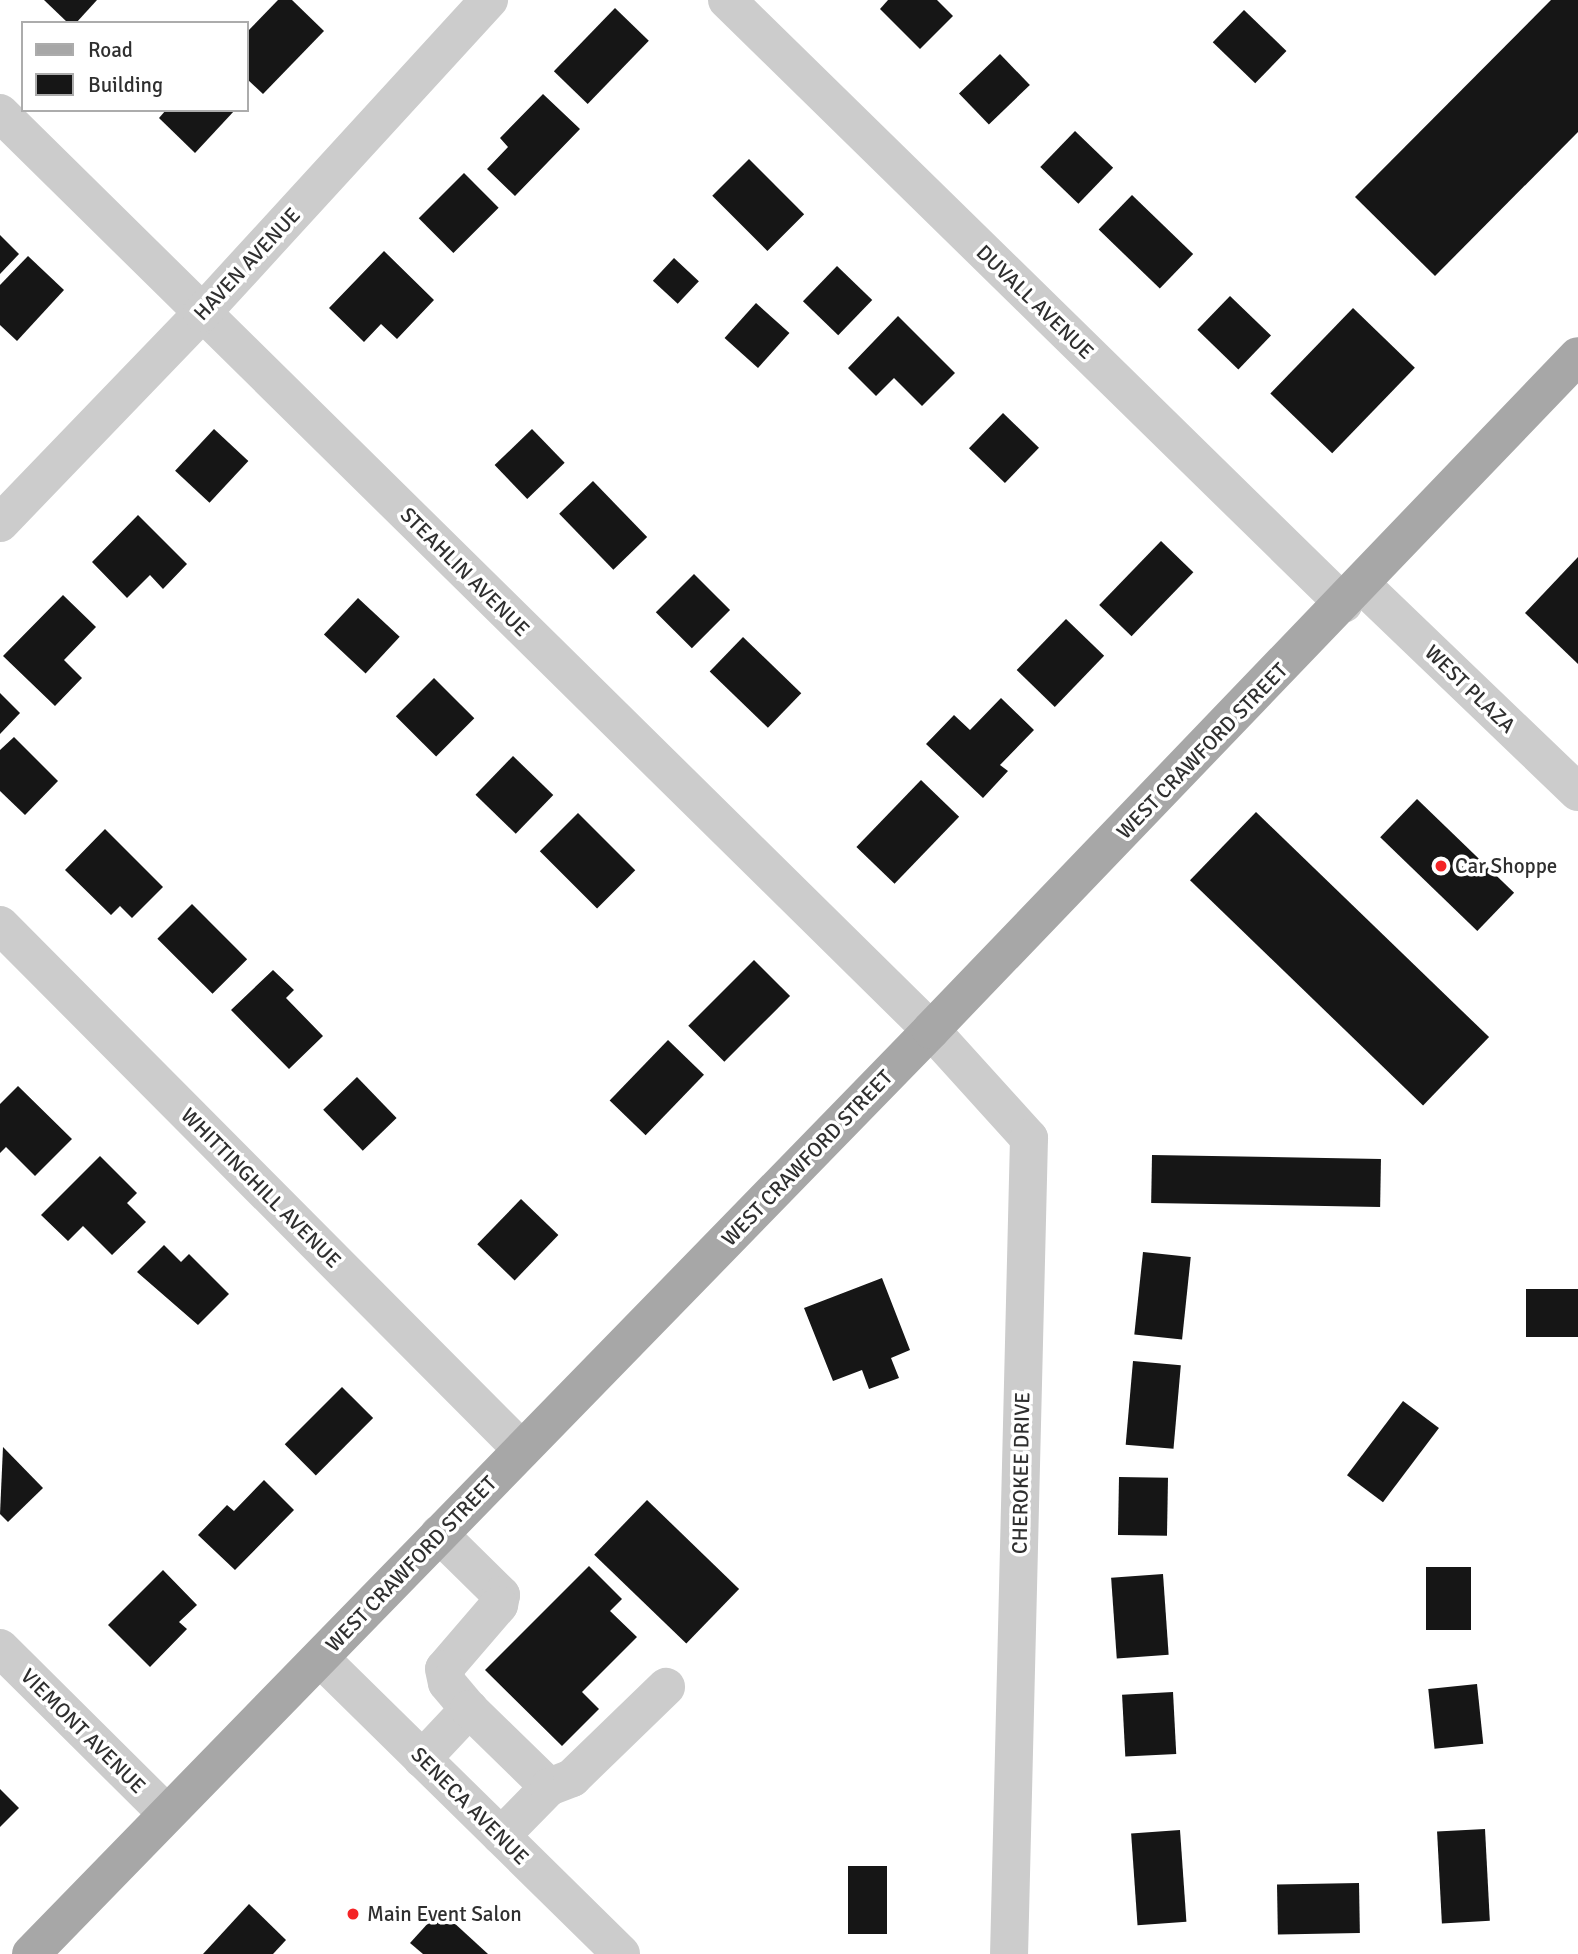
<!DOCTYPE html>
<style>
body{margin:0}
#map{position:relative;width:1578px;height:1954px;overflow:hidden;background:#fff;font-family:Signika,sans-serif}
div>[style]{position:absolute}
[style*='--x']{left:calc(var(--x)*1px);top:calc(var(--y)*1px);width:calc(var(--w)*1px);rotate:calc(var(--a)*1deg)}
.building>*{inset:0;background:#161616;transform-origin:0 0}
.minor>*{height:38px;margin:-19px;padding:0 19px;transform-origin:19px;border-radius:19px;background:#ccc}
.major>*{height:38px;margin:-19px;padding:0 19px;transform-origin:19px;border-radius:19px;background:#a7a7a7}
.dots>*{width:19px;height:19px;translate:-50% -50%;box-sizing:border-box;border:4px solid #fff;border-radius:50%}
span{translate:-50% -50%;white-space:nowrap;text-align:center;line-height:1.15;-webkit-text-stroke:7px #fff;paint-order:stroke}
.street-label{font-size:21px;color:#2f2f2f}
.poi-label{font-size:21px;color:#2f2f2f}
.left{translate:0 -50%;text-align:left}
.legend{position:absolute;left:21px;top:21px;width:228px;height:91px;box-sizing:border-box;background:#fff;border:2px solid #acacac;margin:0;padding:9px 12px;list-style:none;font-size:21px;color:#2f2f2f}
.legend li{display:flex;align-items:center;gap:14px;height:35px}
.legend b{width:35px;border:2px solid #acacac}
</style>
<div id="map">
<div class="building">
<i style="clip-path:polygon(44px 0,97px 0,76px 23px,68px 23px)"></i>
<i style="clip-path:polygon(278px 0,292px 0,324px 31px,263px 94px,247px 79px,247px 32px)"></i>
<i style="clip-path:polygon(888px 0,937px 0,953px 16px,920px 49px,880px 9px)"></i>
<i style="clip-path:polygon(1551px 0,1578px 0,1578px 132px,1435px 276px,1355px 197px)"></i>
<i style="left:615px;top:8px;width:47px;height:88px;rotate:44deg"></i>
<i style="left:1244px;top:10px;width:59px;height:45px;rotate:44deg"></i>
<i style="left:1000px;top:54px;width:43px;height:57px;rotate:46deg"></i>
<i style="clip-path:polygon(543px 94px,580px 129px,515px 196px,487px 169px,508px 147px,500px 138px)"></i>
<i style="clip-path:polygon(166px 110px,235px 110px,195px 153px,159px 118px)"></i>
<i style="left:1075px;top:131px;width:53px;height:50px;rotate:44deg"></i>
<i style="left:749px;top:159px;width:78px;height:52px;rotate:45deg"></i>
<i style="left:464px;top:173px;width:49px;height:64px;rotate:45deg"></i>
<i style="left:1132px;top:195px;width:85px;height:48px;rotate:44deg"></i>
<i style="clip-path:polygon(0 235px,19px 254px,0 274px)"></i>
<i style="clip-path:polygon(384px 251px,434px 300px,397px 339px,381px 324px,364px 342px,329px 308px)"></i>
<i style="clip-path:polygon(28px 256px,64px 290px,17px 341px,0 325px,0 285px)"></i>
<i style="left:674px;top:258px;width:34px;height:31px;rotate:43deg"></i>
<i style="left:837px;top:266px;width:49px;height:49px;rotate:44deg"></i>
<i style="left:1230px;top:296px;width:57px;height:47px;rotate:44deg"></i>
<i style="left:756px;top:303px;width:45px;height:47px;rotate:42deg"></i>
<i style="left:1353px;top:308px;width:86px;height:119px;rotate:44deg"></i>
<i style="clip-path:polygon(898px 316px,955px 373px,922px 406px,894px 378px,876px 396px,848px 368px)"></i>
<i style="left:1003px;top:413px;width:50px;height:49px;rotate:44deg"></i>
<i style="left:214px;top:429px;width:47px;height:57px;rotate:43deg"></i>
<i style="left:532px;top:429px;width:47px;height:52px;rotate:46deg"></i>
<i style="left:593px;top:481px;width:78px;height:47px;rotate:46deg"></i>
<i style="clip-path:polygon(138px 515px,187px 564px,163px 589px,150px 575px,127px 598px,92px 562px)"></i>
<i style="left:1161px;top:541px;width:45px;height:89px;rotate:44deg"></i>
<i style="clip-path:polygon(1578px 557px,1578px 664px,1525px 613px)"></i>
<i style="left:694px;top:574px;width:51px;height:54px;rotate:45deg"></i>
<i style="clip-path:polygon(63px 595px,96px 627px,64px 660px,82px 678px,55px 706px,3px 656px)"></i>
<i style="left:358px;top:598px;width:57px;height:50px;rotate:43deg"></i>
<i style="left:1066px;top:619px;width:53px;height:71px;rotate:44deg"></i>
<i style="left:743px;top:637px;width:81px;height:48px;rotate:44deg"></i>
<i style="left:434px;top:678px;width:57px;height:54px;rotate:45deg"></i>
<i style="clip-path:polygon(0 693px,20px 713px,0 734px)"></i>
<i style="clip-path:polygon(1001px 698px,1034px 730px,1000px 765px,1008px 771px,983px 798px,926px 744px,954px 715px,970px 730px)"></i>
<i style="clip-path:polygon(14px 737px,58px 781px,25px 815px,0 791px,0 750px)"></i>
<i style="left:513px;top:756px;width:56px;height:54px;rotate:44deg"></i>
<i style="left:921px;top:780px;width:53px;height:93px;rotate:44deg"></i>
<i style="left:1417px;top:799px;width:135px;height:53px;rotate:44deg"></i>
<i style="left:1256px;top:812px;width:324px;height:95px;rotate:44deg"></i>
<i style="left:578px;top:813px;width:81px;height:54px;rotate:45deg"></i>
<i style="clip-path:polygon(105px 829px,163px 887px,132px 918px,120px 906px,111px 915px,65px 870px)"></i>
<i style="left:192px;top:904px;width:78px;height:49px;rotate:45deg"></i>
<i style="left:754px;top:960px;width:51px;height:93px;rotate:45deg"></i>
<i style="clip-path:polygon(273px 970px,294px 990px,286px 998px,323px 1036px,289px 1069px,231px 1010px)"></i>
<i style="left:668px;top:1040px;width:50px;height:84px;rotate:44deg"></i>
<i style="left:357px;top:1077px;width:57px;height:47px;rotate:46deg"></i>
<i style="clip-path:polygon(18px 1086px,72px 1139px,35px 1176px,6px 1147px,0 1153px,0 1104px)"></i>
<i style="left:1152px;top:1155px;width:229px;height:48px;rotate:1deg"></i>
<i style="clip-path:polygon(100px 1156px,137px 1193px,127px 1203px,146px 1222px,112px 1255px,83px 1226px,68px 1241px,41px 1215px)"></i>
<i style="left:521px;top:1199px;width:52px;height:63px;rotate:44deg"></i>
<i style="clip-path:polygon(164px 1245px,181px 1262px,189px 1254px,229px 1294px,198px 1325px,137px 1272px)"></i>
<i style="left:1143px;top:1252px;width:48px;height:83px;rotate:6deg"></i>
<i style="clip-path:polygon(882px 1278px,910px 1350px,891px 1358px,899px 1378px,869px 1389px,862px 1370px,833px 1381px,804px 1308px)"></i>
<i style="left:1526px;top:1289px;width:52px;height:48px"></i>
<i style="left:1133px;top:1361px;width:48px;height:84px;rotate:5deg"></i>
<i style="left:342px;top:1387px;width:44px;height:81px;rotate:45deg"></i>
<i style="left:1403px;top:1401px;width:45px;height:93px;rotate:37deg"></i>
<i style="clip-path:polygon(3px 1447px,43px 1488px,8px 1522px,0 1514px)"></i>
<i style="left:1119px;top:1477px;width:49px;height:58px;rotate:1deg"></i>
<i style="clip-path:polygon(264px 1480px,294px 1510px,235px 1570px,198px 1535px,227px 1505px,234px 1511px)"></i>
<i style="left:647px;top:1500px;width:128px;height:76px;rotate:44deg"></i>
<i style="clip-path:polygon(589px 1566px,622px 1599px,610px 1611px,637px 1637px,582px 1692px,599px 1709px,562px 1746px,485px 1670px)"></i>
<i style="left:1426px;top:1567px;width:45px;height:63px"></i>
<i style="clip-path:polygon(163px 1570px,197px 1605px,179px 1622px,187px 1629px,150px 1667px,108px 1625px)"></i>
<i style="left:1163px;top:1574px;width:81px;height:52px;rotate:86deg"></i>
<i style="left:1477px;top:1684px;width:60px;height:49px;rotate:84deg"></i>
<i style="left:1173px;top:1692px;width:62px;height:51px;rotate:87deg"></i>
<i style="clip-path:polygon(0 1789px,19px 1808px,0 1827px)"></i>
<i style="left:1485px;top:1829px;width:92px;height:48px;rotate:87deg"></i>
<i style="left:1180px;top:1830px;width:92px;height:49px;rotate:86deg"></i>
<i style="left:848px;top:1866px;width:39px;height:68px"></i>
<i style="left:1359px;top:1883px;width:50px;height:82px;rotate:89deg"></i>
<i style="clip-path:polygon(249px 1904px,286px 1940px,273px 1954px,203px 1954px)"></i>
<i style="clip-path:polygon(440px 1910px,488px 1954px,423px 1954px,410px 1943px)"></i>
</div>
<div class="minor">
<i style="--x:727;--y:0;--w:863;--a:44.39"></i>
<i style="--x:0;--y:113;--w:1307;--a:44.57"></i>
<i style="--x:931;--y:1030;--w:146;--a:47.8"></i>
<i style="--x:1029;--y:1138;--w:816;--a:91.4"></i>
<i style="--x:0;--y:523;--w:291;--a:-46.1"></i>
<i style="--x:202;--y:313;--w:425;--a:-47.5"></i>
<i style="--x:1362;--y:585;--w:299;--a:43.8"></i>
<i style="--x:0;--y:925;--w:740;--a:45.16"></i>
<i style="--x:439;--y:1534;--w:87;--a:44.5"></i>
<i style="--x:501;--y:1595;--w:10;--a:101"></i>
<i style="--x:499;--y:1605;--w:84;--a:130.7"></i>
<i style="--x:444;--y:1669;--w:14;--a:78"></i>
<i style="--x:447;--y:1683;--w:34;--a:50"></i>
<i style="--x:0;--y:1648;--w:235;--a:44.8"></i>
<i style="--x:320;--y:1658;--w:422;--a:44.5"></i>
<i style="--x:422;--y:1759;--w:69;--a:-46.8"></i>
<i style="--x:469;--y:1709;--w:112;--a:44.3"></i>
<i style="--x:501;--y:1836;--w:69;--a:-45.6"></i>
<i style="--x:549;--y:1787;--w:25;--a:-21"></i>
<i style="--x:572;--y:1778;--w:131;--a:-44.1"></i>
</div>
<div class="major">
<i style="--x:31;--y:1954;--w:1290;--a:-45.75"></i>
<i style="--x:931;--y:1030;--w:934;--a:-46.17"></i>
</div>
<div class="dots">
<i style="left:1441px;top:866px;background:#f42426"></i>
<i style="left:353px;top:1914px;background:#f42426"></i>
</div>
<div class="street-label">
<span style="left:247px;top:264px;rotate:-47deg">HAVEN AVENUE</span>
<span style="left:1035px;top:302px;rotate:44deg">DUVALL AVENUE</span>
<span style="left:465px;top:572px;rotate:45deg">STEAHLIN AVENUE</span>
<span style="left:1470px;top:689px;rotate:44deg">WEST PLAZA</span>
<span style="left:1202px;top:751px;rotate:-46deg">WEST CRAWFORD STREET</span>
<span style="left:807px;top:1158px;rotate:-46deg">WEST CRAWFORD STREET</span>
<span style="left:261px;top:1188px;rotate:45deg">WHITTINGHILL AVENUE</span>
<span style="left:1021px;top:1473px;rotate:-89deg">CHEROKEE DRIVE</span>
<span style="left:411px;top:1564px;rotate:-46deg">WEST CRAWFORD STREET</span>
<span style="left:83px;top:1731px;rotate:45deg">VIEMONT AVENUE</span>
<span style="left:470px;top:1806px;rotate:45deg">SENECA AVENUE</span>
</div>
<div class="poi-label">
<span class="left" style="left:1455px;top:866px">Car Shoppe</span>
<span class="left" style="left:367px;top:1914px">Main Event Salon</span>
</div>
<ul class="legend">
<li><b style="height:9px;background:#a7a7a7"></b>Road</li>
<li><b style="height:19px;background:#161616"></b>Building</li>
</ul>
</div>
